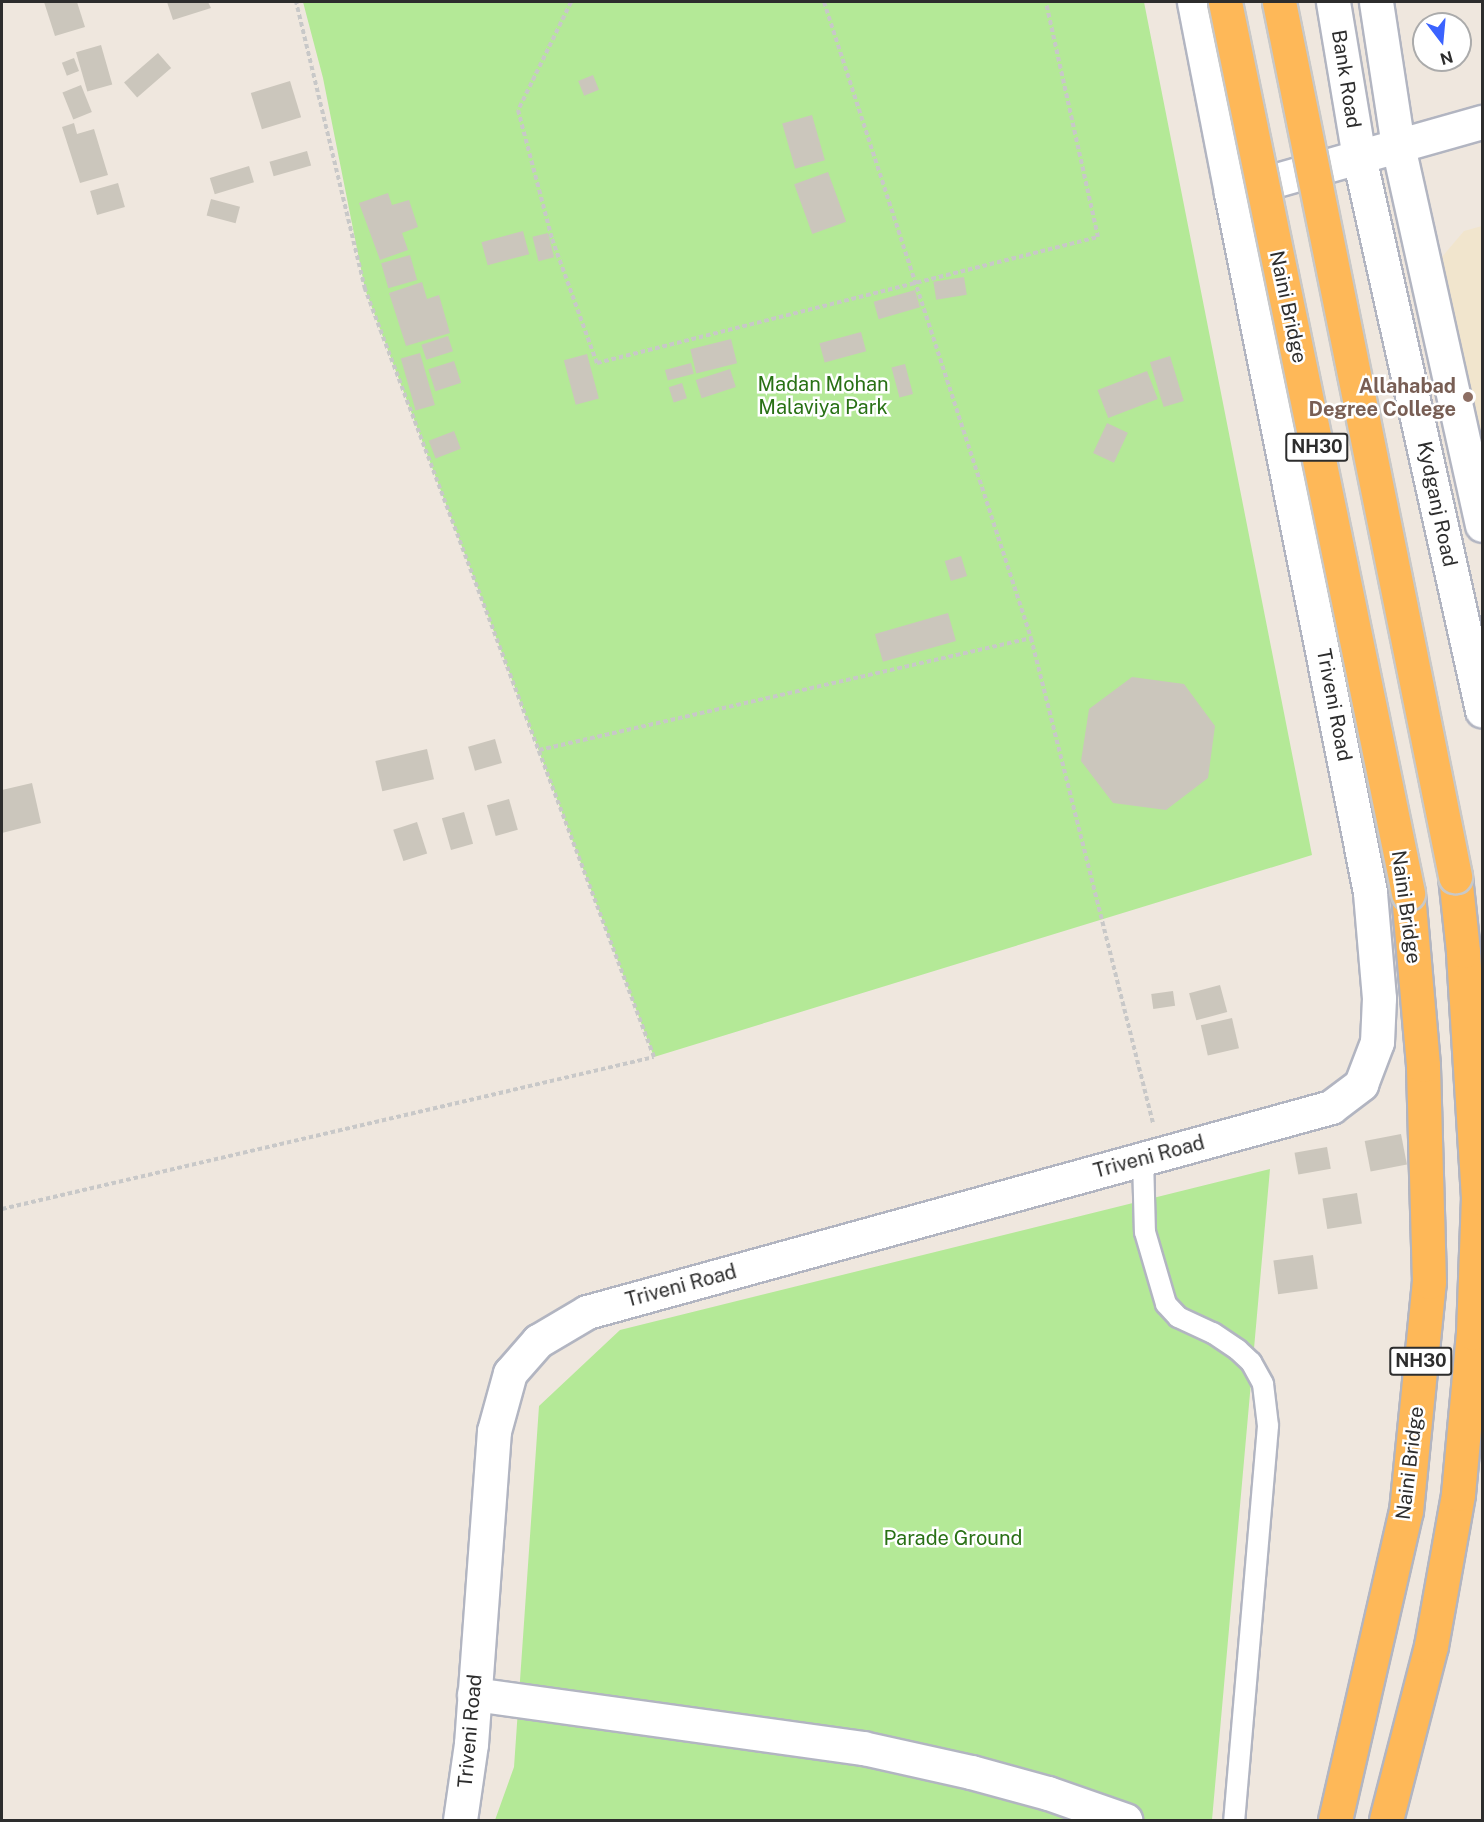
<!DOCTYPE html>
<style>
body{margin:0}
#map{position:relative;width:1484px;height:1822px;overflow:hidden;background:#efe7de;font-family:"Public Sans",sans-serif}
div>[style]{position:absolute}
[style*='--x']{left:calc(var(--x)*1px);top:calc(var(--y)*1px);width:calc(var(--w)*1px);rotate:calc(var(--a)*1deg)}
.education>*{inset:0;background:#f1e5cd}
.green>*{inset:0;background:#b4e997}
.building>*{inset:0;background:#cbc6bc;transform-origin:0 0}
.path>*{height:4px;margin-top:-2px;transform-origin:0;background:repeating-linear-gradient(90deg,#c8c8c8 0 4.5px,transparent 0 7.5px)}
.roads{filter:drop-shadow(2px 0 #b2b5c1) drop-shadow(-2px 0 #b2b5c1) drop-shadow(0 2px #b2b5c1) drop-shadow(0 -2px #b2b5c1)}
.service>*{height:20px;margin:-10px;padding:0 10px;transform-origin:10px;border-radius:10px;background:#fff}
.minor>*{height:33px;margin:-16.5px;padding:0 16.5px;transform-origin:16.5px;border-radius:16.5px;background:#fff}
.secondary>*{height:33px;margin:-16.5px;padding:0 16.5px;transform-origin:16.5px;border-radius:16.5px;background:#fff}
.trunk>*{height:33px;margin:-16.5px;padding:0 16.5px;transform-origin:16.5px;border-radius:16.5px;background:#feb858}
.bridges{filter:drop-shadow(2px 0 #c8c8c8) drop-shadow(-2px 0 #c8c8c8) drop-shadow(0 2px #c8c8c8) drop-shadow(0 -2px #c8c8c8)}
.trunk-bridge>*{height:33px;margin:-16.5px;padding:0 16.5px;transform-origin:16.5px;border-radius:16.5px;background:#feb858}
.dots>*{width:16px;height:16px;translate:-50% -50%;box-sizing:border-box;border:3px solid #fff;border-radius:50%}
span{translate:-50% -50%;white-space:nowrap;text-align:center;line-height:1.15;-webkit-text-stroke:5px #fff;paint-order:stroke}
.shield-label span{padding:2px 4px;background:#fff;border:2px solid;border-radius:4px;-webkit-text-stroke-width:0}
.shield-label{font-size:18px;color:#2d2d2d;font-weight:700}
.street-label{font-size:20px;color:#2d2d2d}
.park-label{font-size:20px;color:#297115}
.education-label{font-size:20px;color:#785e54;font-weight:700}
.right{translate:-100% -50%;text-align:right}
.frame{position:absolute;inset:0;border:3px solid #2d2d2d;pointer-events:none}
.north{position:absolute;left:1412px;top:12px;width:60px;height:60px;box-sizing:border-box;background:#fff;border:2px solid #ababab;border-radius:50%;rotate:164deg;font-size:16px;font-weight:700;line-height:24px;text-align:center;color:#2d2d2d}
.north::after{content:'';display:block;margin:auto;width:21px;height:27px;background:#3b63ff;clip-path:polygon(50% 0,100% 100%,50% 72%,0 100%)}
</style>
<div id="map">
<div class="education">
<i style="clip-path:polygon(1482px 226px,1482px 516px,1424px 278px,1464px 231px)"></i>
</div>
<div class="green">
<i style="clip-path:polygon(303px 2px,1144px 2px,1312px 855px,654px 1057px,365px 289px,323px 78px)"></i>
<i style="clip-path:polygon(1270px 1169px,1212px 1820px,495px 1820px,514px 1767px,539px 1406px,620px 1330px)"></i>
</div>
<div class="building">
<i style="clip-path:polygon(44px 2px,77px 2px,85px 27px,55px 36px)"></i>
<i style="clip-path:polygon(167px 2px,208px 2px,211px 8px,173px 20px)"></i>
<i style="left:101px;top:45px;width:41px;height:26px;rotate:74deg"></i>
<i style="left:158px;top:53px;width:20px;height:45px;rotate:49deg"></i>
<i style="left:74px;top:58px;width:14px;height:13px;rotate:69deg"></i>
<i style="left:593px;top:75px;width:16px;height:16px;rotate:68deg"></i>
<i style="left:290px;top:81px;width:38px;height:41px;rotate:73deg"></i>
<i style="left:81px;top:85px;width:29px;height:20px;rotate:68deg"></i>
<i style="left:812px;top:115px;width:47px;height:31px;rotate:74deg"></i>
<i style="clip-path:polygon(74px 123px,77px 134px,94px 129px,108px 175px,80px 183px,62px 127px)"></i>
<i style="left:307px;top:151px;width:15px;height:39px;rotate:74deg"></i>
<i style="left:249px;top:166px;width:17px;height:41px;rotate:73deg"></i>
<i style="left:828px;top:172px;width:53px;height:36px;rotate:70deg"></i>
<i style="left:118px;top:183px;width:25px;height:29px;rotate:74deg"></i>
<i style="clip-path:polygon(388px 193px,392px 205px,409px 200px,418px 227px,402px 233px,408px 250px,380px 260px,359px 203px)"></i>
<i style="left:211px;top:199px;width:30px;height:17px;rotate:15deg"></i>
<i style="left:523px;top:231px;width:24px;height:43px;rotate:75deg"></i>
<i style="left:548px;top:233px;width:25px;height:16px;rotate:76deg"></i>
<i style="left:410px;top:255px;width:26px;height:30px;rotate:74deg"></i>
<i style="left:964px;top:277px;width:18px;height:31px;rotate:81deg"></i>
<i style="clip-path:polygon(422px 282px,427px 299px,439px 295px,450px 333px,406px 346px,389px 293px)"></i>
<i style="left:915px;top:290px;width:18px;height:43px;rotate:74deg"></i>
<i style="left:861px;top:332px;width:20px;height:43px;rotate:75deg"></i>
<i style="left:448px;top:336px;width:16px;height:28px;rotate:72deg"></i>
<i style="left:731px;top:339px;width:25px;height:42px;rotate:76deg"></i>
<i style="left:420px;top:353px;width:54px;height:20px;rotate:74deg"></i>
<i style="left:587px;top:354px;width:46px;height:24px;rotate:75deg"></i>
<i style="left:1170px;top:356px;width:47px;height:21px;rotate:73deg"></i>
<i style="left:454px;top:361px;width:23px;height:27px;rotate:72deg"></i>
<i style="left:691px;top:363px;width:11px;height:27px;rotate:75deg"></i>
<i style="left:905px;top:364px;width:31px;height:14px;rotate:75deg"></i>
<i style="left:730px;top:369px;width:19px;height:36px;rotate:72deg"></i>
<i style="left:1147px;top:371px;width:30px;height:53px;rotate:69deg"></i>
<i style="left:682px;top:383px;width:16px;height:14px;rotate:72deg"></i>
<i style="left:1107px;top:423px;width:23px;height:33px;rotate:25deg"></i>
<i style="left:454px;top:431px;width:19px;height:27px;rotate:69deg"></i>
<i style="left:961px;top:556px;width:21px;height:17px;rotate:73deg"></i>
<i style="left:948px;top:613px;width:29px;height:76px;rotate:74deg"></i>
<i style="clip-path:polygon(1132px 677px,1184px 684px,1215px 726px,1208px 778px,1166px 810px,1113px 803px,1081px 761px,1089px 709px)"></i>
<i style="left:495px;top:739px;width:25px;height:28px;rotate:74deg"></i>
<i style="left:427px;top:749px;width:31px;height:53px;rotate:77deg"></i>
<i style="clip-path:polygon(32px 783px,41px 823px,2px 833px,2px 790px)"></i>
<i style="left:509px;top:799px;width:32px;height:23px;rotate:74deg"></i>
<i style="left:464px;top:812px;width:33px;height:23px;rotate:74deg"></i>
<i style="left:417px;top:822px;width:33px;height:25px;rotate:72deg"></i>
<i style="left:1220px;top:985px;width:28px;height:32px;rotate:75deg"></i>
<i style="left:1173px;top:991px;width:15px;height:22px;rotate:82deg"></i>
<i style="left:1232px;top:1018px;width:31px;height:32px;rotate:77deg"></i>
<i style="left:1401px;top:1134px;width:31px;height:37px;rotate:79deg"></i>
<i style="left:1327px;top:1147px;width:22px;height:33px;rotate:80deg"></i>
<i style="left:1357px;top:1193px;width:31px;height:35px;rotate:81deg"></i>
<i style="left:1313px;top:1255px;width:34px;height:40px;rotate:82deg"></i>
</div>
<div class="path">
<i style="--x:571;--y:2;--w:120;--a:116.1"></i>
<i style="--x:518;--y:110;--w:133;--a:75.2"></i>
<i style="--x:552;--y:239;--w:132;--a:70.1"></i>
<i style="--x:597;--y:363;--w:517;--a:-14.12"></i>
<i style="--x:1098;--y:237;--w:241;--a:-102.5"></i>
<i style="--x:824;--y:2;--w:669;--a:71.97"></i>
<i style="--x:1031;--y:638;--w:500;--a:75.88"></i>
<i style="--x:539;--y:750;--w:505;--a:-12.82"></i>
<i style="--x:2;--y:1209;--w:669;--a:-13.12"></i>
<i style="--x:654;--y:1057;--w:821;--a:-110.62"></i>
<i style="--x:365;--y:289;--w:295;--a:-103.5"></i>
</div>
<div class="roads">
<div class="service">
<i style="--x:1143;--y:1158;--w:74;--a:88.5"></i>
<i style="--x:1145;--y:1232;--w:75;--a:73.7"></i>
<i style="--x:1166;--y:1304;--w:18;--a:47"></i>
<i style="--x:1178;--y:1317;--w:38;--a:25"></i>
<i style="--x:1213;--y:1333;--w:30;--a:34"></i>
<i style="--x:1238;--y:1350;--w:18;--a:43"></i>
<i style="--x:1251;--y:1362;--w:25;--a:61"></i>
<i style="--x:1263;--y:1384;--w:42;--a:83.2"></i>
<i style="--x:1268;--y:1426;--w:395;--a:94.9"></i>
</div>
<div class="minor">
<i style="--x:1194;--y:2;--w:195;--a:79"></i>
<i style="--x:474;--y:1694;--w:393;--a:7.9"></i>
<i style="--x:863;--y:1748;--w:111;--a:12.5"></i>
<i style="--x:971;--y:1772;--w:80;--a:15.3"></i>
<i style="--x:1048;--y:1793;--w:82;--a:19.3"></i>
</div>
<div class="secondary">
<i style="--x:1333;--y:2;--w:157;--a:80.5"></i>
<i style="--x:1359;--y:157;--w:567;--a:77.46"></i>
<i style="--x:1376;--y:2;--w:146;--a:81.3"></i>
<i style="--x:1398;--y:146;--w:388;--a:77.5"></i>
<i style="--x:460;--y:1820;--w:77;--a:-81.8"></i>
<i style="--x:471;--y:1744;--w:314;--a:-85.8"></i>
<i style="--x:494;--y:1431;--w:60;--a:-74.6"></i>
<i style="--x:510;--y:1373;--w:43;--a:-48.8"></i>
<i style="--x:538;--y:1341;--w:57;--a:-30.6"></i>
<i style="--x:587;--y:1312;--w:772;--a:-15.4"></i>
<i style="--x:1331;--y:1107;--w:38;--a:-37"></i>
<i style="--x:1361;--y:1084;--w:45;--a:-69.1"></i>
<i style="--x:1377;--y:1042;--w:44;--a:-87.4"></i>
<i style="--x:1379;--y:998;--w:106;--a:-94.9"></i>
<i style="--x:1370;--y:892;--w:713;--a:-101.25"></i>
<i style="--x:1231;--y:193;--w:261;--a:-15.8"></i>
</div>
<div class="trunk">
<i style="--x:1335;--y:1820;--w:317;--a:-77.1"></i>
<i style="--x:1406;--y:1511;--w:230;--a:-84.3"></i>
<i style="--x:1429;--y:1282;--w:217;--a:-91.6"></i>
<i style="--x:1423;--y:1065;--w:173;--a:-95"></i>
<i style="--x:1386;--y:1820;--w:180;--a:-75.5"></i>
<i style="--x:1431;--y:1646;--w:154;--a:-79.9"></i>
<i style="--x:1458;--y:1494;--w:162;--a:-84.7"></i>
<i style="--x:1473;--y:1333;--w:135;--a:-87.9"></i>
<i style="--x:1478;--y:1198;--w:247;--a:-93.5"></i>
<i style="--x:1463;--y:951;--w:75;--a:-96.1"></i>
</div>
</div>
<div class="bridges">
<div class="trunk-bridge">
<i style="--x:1225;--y:2;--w:910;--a:78.39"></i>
<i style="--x:1279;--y:2;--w:892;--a:78.61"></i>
</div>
</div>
<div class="dots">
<i style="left:1468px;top:397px;background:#8d6e63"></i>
</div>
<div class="shield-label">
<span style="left:1317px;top:447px">NH30</span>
<span style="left:1421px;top:1361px">NH30</span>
</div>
<div class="street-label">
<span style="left:1346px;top:79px;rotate:81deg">Bank Road</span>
<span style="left:1288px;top:307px;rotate:78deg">Naini Bridge</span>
<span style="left:1437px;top:504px;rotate:78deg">Kydganj Road</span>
<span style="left:1334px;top:705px;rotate:79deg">Triveni Road</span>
<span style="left:1406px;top:907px;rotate:82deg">Naini Bridge</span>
<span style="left:1149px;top:1157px;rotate:-15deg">Triveni Road</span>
<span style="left:681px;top:1286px;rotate:-15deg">Triveni Road</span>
<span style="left:1410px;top:1463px;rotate:-83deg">Naini Bridge</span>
<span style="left:470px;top:1731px;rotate:-85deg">Triveni Road</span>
</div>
<div class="park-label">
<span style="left:823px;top:396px">Madan Mohan<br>Malaviya Park</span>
<span style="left:953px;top:1538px">Parade Ground</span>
</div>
<div class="education-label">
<span class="right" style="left:1456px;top:398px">Allahabad<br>Degree College</span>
</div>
<div class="frame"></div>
<div class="north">N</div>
</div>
